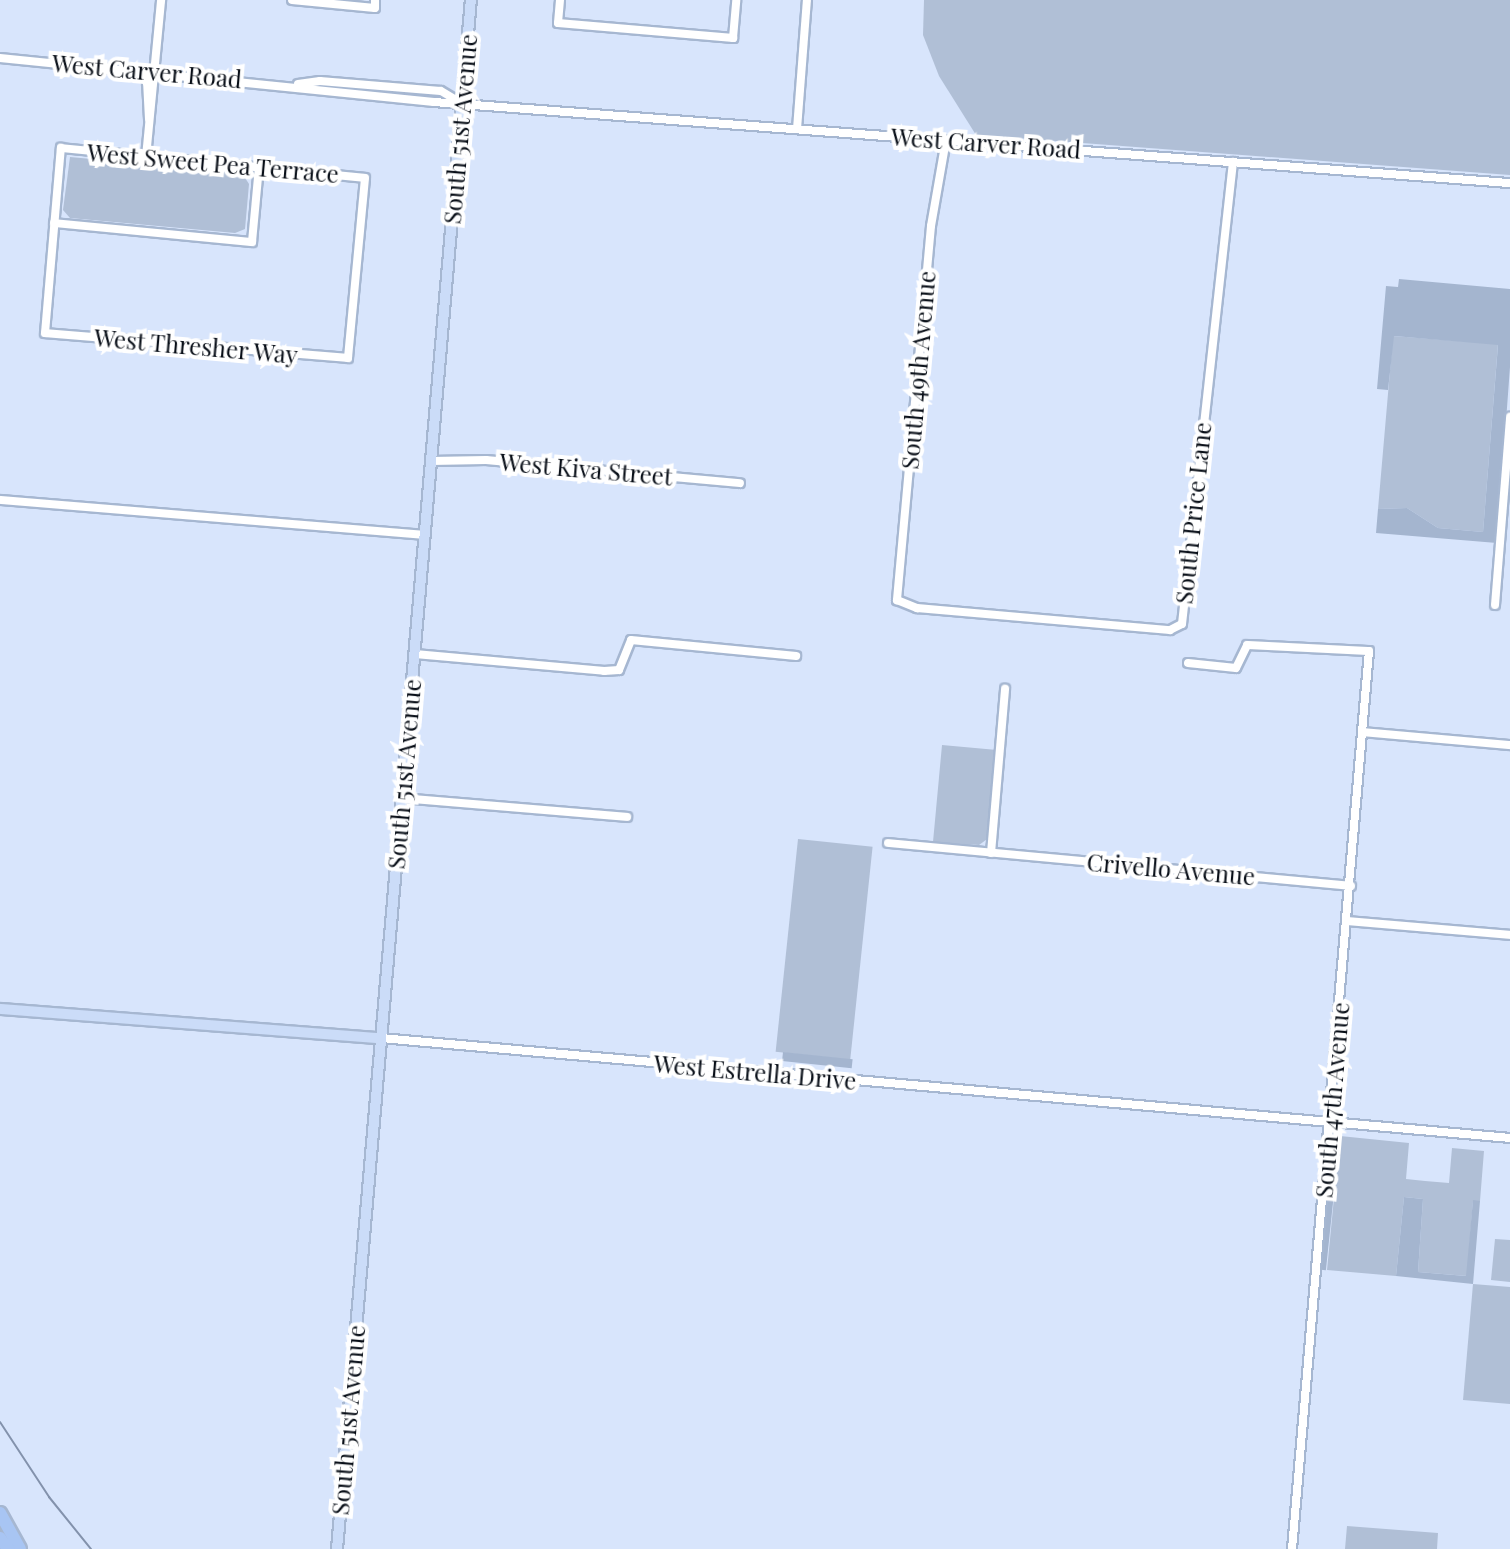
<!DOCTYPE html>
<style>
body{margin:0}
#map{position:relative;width:1510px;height:1549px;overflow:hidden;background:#d8e5fc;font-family:"Playfair Display",serif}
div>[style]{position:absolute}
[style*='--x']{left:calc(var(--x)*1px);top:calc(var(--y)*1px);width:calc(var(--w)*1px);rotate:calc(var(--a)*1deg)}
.green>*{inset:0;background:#b0bfd6;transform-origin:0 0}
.forest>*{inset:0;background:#a4b5cf;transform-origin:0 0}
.stream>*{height:2px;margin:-1px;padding:0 1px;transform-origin:1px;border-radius:1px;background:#8392ac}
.roads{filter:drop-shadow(2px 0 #a6b7d1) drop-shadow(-2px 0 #a6b7d1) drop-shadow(0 2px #a6b7d1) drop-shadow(0 -2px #a6b7d1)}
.minor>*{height:8px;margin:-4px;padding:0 4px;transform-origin:4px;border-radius:4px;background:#fff}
.major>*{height:10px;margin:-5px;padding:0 5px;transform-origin:5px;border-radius:5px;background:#cbdcf8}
.highway>*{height:12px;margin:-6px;padding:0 6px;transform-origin:6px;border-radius:6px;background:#a8c5f3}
span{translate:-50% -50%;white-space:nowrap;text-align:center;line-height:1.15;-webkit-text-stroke:8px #fff;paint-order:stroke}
.street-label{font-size:24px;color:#080e17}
</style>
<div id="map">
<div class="green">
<i style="clip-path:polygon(924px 0,1510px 0,1510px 175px,976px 135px,939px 76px,923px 35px)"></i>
<i style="clip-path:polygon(70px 157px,242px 173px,249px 184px,245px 229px,235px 233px,70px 218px,63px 210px)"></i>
<i style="clip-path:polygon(1393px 336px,1498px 344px,1483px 532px,1438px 528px,1407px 508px,1378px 509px)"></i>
<i style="clip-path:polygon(942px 745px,997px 750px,990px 837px,979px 845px,933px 842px)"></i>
<i style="left:798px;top:839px;width:75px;height:214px;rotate:6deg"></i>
<i style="clip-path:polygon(1340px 1136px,1409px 1143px,1406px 1179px,1425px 1181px,1449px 1183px,1452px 1148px,1484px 1151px,1480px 1201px,1473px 1201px,1467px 1276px,1418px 1272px,1423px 1199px,1404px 1197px,1396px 1276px,1327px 1270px)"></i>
<i style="clip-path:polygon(1495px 1239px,1510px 1240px,1510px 1282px,1491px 1280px)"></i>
<i style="clip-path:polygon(1473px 1284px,1510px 1287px,1510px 1404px,1463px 1400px)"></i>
<i style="clip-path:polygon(1347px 1526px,1438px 1533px,1437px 1549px,1345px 1549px)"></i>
</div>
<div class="forest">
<i style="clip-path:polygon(1399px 279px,1510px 289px,1510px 367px,1497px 543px,1376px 533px,1378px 509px,1407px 508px,1438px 528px,1483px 532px,1498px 345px,1394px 336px,1388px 390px,1377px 389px,1386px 286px,1398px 287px)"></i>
<i style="left:783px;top:1052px;width:70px;height:9px;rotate:6deg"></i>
<i style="left:1340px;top:1136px;width:135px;height:8px;rotate:96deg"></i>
<i style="clip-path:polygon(1404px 1197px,1423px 1199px,1418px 1272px,1466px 1276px,1473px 1200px,1480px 1201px,1473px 1284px,1396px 1276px)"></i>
</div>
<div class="stream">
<i style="--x:0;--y:1422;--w:90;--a:56.8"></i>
<i style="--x:49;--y:1497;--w:67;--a:51.1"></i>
</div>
<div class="roads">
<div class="minor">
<i style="--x:292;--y:0;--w:83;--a:5.5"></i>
<i style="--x:375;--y:8;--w:8;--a:-90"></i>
<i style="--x:560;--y:0;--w:23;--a:95"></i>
<i style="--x:558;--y:23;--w:176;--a:4.9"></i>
<i style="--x:733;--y:38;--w:38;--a:-85"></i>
<i style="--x:0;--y:58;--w:436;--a:5.8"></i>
<i style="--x:434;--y:102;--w:1079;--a:4.31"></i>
<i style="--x:298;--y:84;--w:22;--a:-8"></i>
<i style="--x:320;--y:81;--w:121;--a:4.7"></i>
<i style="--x:441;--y:91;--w:23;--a:31"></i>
<i style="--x:149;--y:119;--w:36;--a:-93"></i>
<i style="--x:147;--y:83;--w:13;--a:-58"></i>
<i style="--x:797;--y:129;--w:129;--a:-85.6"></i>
<i style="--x:946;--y:140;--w:87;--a:99.9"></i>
<i style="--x:931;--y:226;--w:376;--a:95.2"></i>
<i style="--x:897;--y:600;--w:22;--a:22"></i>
<i style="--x:917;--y:608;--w:254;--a:5"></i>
<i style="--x:1170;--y:630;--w:13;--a:-27"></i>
<i style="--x:1182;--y:624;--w:465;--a:-83.7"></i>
<i style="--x:61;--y:148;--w:305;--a:5.6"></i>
<i style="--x:365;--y:178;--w:181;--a:95.4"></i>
<i style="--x:348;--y:358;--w:304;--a:-175.3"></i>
<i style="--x:45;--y:333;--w:186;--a:-85.1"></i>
<i style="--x:146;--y:157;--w:158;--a:-84.5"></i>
<i style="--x:54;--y:223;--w:199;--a:5.5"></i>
<i style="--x:252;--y:242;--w:75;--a:-84.7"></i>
<i style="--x:431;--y:461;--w:55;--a:-1"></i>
<i style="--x:486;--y:460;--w:255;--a:5.2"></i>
<i style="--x:0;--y:500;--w:426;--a:4.7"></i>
<i style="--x:1495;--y:605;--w:189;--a:-85.4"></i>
<i style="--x:415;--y:654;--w:190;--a:5.1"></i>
<i style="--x:604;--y:671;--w:15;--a:-4"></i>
<i style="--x:619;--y:670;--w:32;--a:-68"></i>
<i style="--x:631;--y:640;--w:166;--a:5.5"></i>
<i style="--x:1188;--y:663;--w:48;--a:5.9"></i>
<i style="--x:1236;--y:668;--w:25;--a:-64"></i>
<i style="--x:1247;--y:645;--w:122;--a:2.8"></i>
<i style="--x:1369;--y:651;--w:901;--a:94.9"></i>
<i style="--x:1363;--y:732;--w:148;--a:5.1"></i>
<i style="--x:402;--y:798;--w:226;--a:4.8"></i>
<i style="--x:888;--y:843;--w:465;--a:5.3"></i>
<i style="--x:991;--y:853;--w:165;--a:-85.1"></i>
<i style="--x:1348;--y:921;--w:163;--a:4.9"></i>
<i style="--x:381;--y:1038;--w:1133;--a:5.06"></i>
</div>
<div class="major">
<i style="--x:0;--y:1009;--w:382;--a:4.4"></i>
<i style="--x:337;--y:1549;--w:1555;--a:-85.06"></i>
</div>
<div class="highway">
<i style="--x:0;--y:1513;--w:41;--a:60.9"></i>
<i style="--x:0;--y:1538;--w:14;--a:54"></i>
</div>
</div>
<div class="street-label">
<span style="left:147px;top:71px;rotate:5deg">West Carver Road</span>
<span style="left:460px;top:129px;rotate:-85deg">South 51st Avenue</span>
<span style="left:986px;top:143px;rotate:4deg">West Carver Road</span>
<span style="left:213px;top:163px;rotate:5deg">West Sweet Pea Terrace</span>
<span style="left:196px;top:346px;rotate:5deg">West Thresher Way</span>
<span style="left:918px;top:370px;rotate:-85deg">South 49th Avenue</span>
<span style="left:586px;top:469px;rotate:5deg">West Kiva Street</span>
<span style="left:1193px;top:513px;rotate:-84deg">South Price Lane</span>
<span style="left:404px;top:774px;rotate:-85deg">South 51st Avenue</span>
<span style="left:1171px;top:869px;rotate:5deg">Crivello Avenue</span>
<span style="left:755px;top:1072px;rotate:5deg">West Estrella Drive</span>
<span style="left:1332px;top:1100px;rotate:-85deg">South 47th Avenue</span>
<span style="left:348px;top:1420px;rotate:-85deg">South 51st Avenue</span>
</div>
</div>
